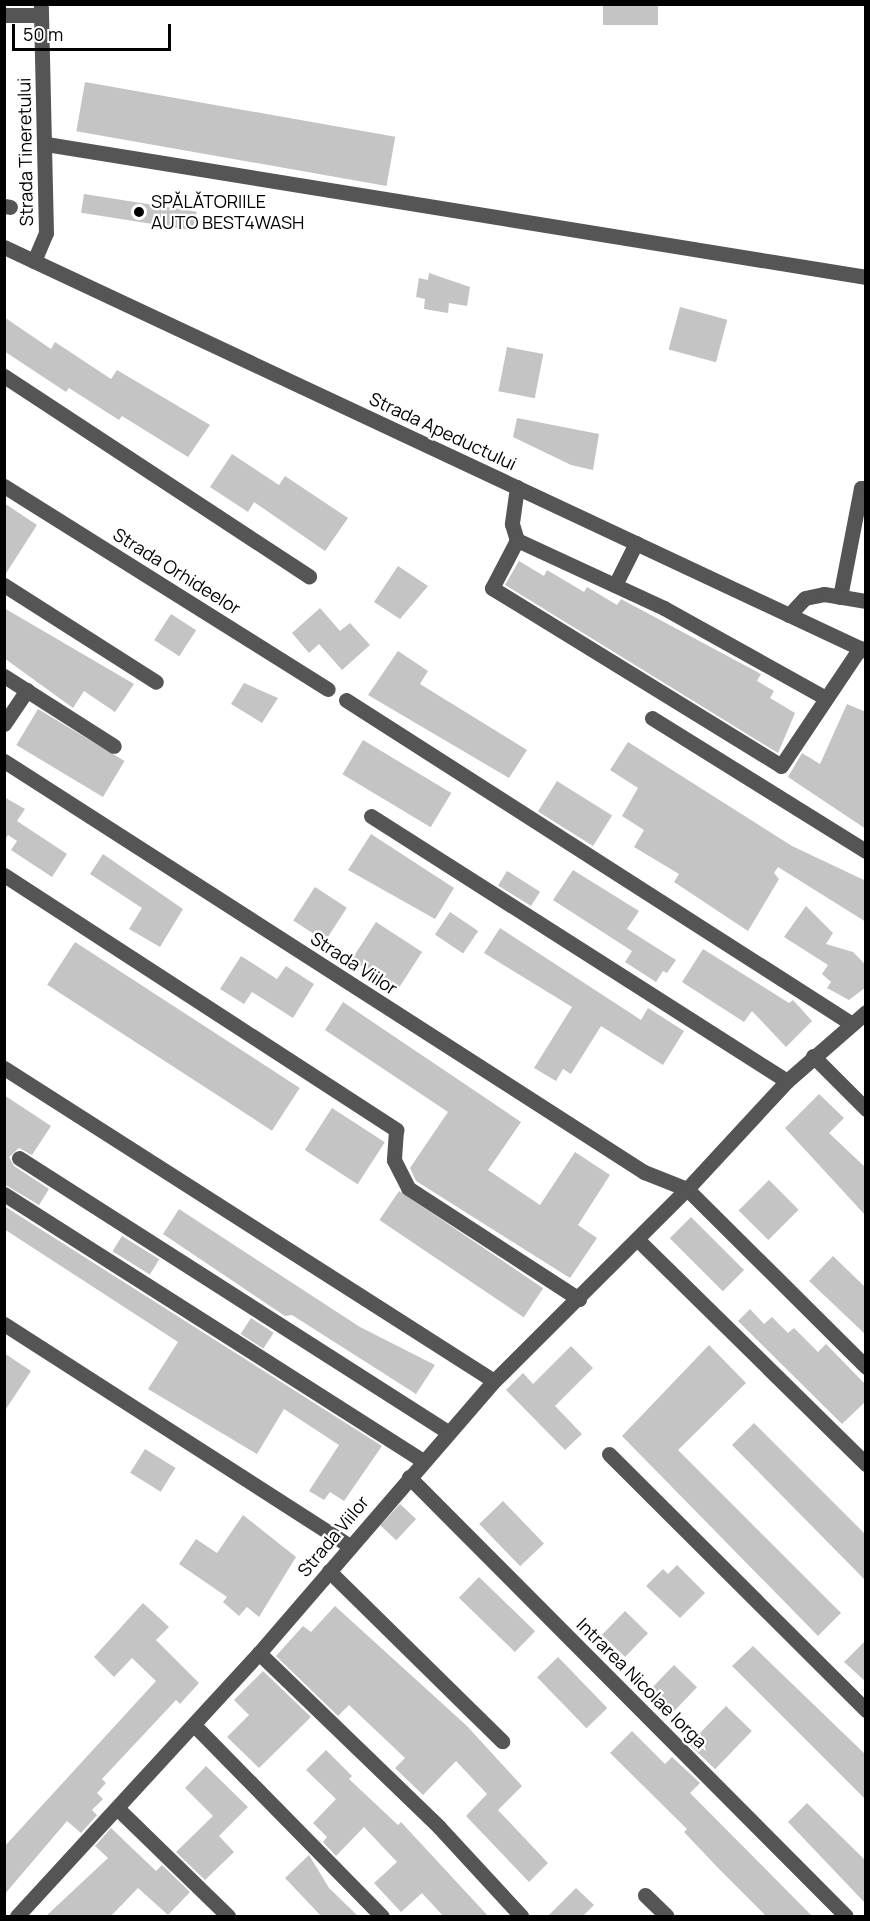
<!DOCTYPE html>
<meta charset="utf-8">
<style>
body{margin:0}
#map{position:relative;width:870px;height:1921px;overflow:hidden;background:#fff;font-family:Manrope,sans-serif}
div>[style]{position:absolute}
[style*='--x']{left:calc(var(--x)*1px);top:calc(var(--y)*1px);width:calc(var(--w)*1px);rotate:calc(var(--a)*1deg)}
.building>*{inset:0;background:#c4c4c4;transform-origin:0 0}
.minor>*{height:15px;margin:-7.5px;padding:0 7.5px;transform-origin:7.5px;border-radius:7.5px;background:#555}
.dots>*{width:16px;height:16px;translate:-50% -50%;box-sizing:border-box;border:3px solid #fff;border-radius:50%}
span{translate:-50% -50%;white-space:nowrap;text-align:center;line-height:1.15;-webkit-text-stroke:4.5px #fff;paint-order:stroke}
.street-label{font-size:18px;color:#000}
.poi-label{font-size:18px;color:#000}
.left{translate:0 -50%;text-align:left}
.frame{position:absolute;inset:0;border:6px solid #000;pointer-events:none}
.scale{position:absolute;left:12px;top:24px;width:159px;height:27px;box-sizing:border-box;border:3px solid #000;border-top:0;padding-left:8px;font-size:18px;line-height:21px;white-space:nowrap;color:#000;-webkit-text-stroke:4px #fff;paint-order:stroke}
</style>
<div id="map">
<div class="building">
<i style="left:603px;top:4px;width:55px;height:21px"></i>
<i style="left:85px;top:82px;width:315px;height:50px;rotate:10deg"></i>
<i style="left:84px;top:194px;width:114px;height:19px;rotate:9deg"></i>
<i style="clip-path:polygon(429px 273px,470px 287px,467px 306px,449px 303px,448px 313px,424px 309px,425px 299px,416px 297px,419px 278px,428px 280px)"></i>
<i style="left:680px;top:307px;width:49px;height:44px;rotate:15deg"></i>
<i style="clip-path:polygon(4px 317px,51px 349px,55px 342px,111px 379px,117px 370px,210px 425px,188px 457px,122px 416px,119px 420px,69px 388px,66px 392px,4px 351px)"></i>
<i style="left:507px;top:347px;width:37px;height:45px;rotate:11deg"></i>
<i style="clip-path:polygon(517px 418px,599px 434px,593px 470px,571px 465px,513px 437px)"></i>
<i style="clip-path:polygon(232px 454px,279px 485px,285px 476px,348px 518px,325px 551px,254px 502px,248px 512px,210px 487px)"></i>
<i style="clip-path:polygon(4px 503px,37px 525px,5px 575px,4px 575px)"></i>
<i style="clip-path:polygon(519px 561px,544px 576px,547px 570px,584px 592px,587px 587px,617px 605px,621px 599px,761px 674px,757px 681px,774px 691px,770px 698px,795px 713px,778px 753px,505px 585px)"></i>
<i style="clip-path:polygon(398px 566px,428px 586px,400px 619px,374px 602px)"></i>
<i style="clip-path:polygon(4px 608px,134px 684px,115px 712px,84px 691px,73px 708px,4px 658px)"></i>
<i style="clip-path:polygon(320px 608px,340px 631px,350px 623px,370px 645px,342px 670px,319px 644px,309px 653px,292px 633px)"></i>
<i style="left:171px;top:614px;width:30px;height:31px;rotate:33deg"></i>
<i style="clip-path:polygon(398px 651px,428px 671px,420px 684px,527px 750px,509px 778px,368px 695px)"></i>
<i style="clip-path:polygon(244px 683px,278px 698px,262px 723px,231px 704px)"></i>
<i style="clip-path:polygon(847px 704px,866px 712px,866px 829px,788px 777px,802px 753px,820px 764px)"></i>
<i style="left:38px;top:709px;width:101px;height:42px;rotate:31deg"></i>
<i style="left:363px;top:740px;width:103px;height:40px;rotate:31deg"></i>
<i style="clip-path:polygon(628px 742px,792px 846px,866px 881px,866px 922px,778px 867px,774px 873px,779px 879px,748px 931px,674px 882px,679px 874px,634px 847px,644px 830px,622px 816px,638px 788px,610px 770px)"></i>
<i style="left:557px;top:781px;width:65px;height:36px;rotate:32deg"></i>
<i style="clip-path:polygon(4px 797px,25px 809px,17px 821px,67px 854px,52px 877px,11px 850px,17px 841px,8px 835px,4px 841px)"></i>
<i style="clip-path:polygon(371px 834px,454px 888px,435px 919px,348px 870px)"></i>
<i style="clip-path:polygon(103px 854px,183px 909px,160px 947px,129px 929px,142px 908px,90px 874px)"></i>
<i style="clip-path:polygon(573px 870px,639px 911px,627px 929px,676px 960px,667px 973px,663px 971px,656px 982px,625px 962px,632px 951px,553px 900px)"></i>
<i style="left:507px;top:871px;width:39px;height:17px;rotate:32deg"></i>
<i style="left:315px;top:887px;width:38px;height:40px;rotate:33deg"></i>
<i style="clip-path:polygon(806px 906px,833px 933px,826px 944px,853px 952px,866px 965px,866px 987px,849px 1000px,827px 988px,831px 982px,822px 974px,828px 965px,784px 937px)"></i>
<i style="left:450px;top:912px;width:34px;height:27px;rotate:34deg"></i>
<i style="left:376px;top:922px;width:55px;height:45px;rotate:33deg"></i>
<i style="clip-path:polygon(500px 928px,641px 1020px,648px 1008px,684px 1031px,663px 1065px,601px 1026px,571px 1074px,563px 1069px,556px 1081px,534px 1068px,572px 1007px,484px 953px)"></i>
<i style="left:75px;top:942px;width:268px;height:51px;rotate:33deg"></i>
<i style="clip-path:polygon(703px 949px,789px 1003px,793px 1000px,812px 1021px,786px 1047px,752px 1011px,744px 1022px,682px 982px)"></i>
<i style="clip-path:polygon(241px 956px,277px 979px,286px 966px,314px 984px,293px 1018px,252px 992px,244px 1004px,220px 989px)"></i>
<i style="clip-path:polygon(343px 1002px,521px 1122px,488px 1170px,540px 1205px,575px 1152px,610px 1175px,578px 1225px,597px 1238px,570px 1278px,416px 1181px,410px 1168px,448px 1112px,325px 1030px)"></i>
<i style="clip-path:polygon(819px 1094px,844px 1118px,829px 1133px,866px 1168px,866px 1216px,785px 1128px)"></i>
<i style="clip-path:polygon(4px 1095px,51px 1126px,32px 1155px,19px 1148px,9px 1157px,14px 1166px,49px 1189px,39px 1205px,4px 1184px)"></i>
<i style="left:332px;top:1108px;width:63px;height:50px;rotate:33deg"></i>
<i style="left:769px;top:1180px;width:42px;height:43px;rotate:45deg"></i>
<i style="left:399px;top:1191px;width:174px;height:35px;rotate:34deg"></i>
<i style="clip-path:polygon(4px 1206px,382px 1446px,344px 1501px,330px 1492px,324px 1500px,309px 1491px,339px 1445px,284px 1409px,257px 1454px,148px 1389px,178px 1342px,4px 1229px)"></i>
<i style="clip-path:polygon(179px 1209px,360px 1327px,435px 1365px,416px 1394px,292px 1315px,285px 1316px,163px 1234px)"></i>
<i style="left:691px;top:1217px;width:75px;height:30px;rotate:45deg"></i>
<i style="left:122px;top:1236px;width:44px;height:18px;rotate:32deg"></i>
<i style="clip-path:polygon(833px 1256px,866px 1288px,866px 1335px,809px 1281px)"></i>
<i style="clip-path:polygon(750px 1309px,764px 1324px,772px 1317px,788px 1333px,794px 1328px,818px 1352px,826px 1344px,866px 1385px,866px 1401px,842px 1424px,738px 1321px)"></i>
<i style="left:251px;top:1318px;width:27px;height:19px;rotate:33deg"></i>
<i style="clip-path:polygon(709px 1345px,746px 1383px,678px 1450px,841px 1613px,818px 1636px,622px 1436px)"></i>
<i style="clip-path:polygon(571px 1346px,593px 1368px,555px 1406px,582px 1434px,565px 1450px,506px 1390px,523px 1373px,533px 1384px)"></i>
<i style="clip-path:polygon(4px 1353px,31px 1371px,4px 1412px)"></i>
<i style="clip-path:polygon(754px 1423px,866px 1535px,866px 1581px,732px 1445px)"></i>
<i style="left:145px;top:1449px;width:36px;height:28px;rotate:32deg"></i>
<i style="left:503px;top:1501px;width:59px;height:33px;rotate:46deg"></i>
<i style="left:400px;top:1504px;width:22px;height:29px;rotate:43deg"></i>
<i style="clip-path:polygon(243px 1515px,296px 1557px,259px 1617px,247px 1607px,239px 1616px,223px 1602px,227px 1597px,179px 1564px,196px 1539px,217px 1553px)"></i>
<i style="clip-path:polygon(677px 1565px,705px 1593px,680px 1618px,646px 1586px,663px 1569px,668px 1574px)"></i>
<i style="left:479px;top:1577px;width:78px;height:29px;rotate:44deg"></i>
<i style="clip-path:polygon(143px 1603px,169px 1627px,156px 1640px,199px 1683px,180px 1704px,176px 1700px,102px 1779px,106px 1783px,97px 1793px,103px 1799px,92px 1810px,97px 1815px,81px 1833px,67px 1821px,4px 1895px,4px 1847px,156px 1681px,132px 1658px,114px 1677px,94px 1657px)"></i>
<i style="clip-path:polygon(335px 1606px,467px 1726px,522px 1786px,498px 1810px,548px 1863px,529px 1882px,466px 1816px,487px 1794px,456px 1761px,423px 1795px,395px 1768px,405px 1758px,349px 1705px,338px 1716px,276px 1656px,303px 1626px,311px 1632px)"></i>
<i style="left:625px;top:1611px;width:32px;height:33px;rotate:44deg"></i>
<i style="clip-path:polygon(866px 1640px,866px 1682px,844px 1662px)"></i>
<i style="clip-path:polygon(753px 1646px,866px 1755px,866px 1800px,732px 1666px)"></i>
<i style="left:558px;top:1657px;width:71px;height:29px;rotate:46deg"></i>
<i style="left:674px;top:1665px;width:32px;height:35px;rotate:44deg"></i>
<i style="clip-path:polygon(263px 1671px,311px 1717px,259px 1768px,227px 1737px,249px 1715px,234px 1700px)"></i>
<i style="left:726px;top:1706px;width:36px;height:53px;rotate:44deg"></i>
<i style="clip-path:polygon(632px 1731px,665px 1764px,672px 1757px,700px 1783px,690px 1793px,813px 1917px,767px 1917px,720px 1870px,684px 1832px,687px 1829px,610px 1753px)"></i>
<i style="clip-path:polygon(326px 1750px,352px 1776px,349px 1779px,398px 1825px,401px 1822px,489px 1917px,444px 1917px,422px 1893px,401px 1912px,374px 1883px,397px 1862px,364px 1827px,336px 1856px,323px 1842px,327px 1837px,313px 1823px,336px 1799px,306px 1770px)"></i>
<i style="clip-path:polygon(206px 1766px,248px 1807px,219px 1836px,234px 1852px,205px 1880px,176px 1852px,213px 1816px,185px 1788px)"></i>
<i style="clip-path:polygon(807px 1803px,866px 1861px,866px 1904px,788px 1822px)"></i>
<i style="clip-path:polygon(111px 1828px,156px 1871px,162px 1865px,190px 1892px,168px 1915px,138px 1888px,110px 1917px,45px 1917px,108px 1858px,95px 1846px)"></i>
<i style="clip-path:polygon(309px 1855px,329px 1888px,359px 1917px,322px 1917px,285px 1878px)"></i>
<i style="clip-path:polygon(576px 1888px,594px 1905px,582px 1917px,547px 1917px)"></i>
</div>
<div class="minor">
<i style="--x:4;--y:15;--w:37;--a:0"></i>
<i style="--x:46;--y:144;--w:831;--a:9.21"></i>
<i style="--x:4;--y:206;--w:6;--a:9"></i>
<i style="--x:4;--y:247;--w:952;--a:25.11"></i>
<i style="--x:34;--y:261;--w:30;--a:-67"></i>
<i style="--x:46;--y:233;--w:229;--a:-91.3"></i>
<i style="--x:4;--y:376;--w:365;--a:33.3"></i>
<i style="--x:4;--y:486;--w:382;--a:32.1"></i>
<i style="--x:517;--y:487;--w:37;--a:98"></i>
<i style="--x:512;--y:524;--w:17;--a:73"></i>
<i style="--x:517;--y:540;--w:54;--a:117.5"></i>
<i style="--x:492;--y:588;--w:339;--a:31.6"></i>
<i style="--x:781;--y:766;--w:142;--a:-56.2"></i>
<i style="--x:517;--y:540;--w:162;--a:24.8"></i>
<i style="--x:664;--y:608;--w:185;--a:29.1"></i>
<i style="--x:4;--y:585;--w:180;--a:32.5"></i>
<i style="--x:615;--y:585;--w:47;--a:-63.4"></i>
<i style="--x:840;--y:597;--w:111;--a:-79.1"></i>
<i style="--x:861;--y:488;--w:5;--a:0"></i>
<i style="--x:789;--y:615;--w:23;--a:-47"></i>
<i style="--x:805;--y:598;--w:19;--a:-12"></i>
<i style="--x:824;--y:594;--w:43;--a:9.5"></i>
<i style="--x:4;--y:676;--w:130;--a:32.5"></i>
<i style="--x:346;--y:700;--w:601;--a:32.63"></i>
<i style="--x:652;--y:718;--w:252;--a:31.9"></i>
<i style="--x:4;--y:724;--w:41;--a:-55.9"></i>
<i style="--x:4;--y:761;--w:761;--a:32.71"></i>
<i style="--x:644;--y:1172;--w:46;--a:21.6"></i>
<i style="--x:687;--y:1189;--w:252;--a:44.8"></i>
<i style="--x:371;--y:816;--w:493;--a:32.5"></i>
<i style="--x:4;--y:875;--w:468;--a:33"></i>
<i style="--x:396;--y:1130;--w:30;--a:94"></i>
<i style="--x:394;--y:1160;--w:31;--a:63"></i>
<i style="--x:408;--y:1188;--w:204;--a:33"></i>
<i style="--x:813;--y:1056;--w:75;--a:45"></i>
<i style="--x:4;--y:1068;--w:581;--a:32.57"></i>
<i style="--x:19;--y:1158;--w:509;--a:32.57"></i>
<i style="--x:4;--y:1194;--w:497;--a:32.5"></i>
<i style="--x:638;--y:1240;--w:320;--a:44.5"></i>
<i style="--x:4;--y:1324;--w:411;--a:32.7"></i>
<i style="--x:609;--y:1454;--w:363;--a:44.9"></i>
<i style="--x:409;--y:1477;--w:619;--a:45.13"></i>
<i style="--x:329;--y:1571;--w:243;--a:44.5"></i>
<i style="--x:259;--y:1653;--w:250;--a:44"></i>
<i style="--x:439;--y:1827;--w:121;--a:47.3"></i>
<i style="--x:194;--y:1725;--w:268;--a:45.5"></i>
<i style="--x:117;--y:1808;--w:155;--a:44.2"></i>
<i style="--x:645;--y:1895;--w:30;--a:44"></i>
<i style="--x:17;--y:1916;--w:357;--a:-47.4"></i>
<i style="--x:259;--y:1653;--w:359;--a:-49.2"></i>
<i style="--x:494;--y:1381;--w:272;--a:-44.9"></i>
<i style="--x:687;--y:1189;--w:147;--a:-47.2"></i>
<i style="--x:787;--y:1081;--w:105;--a:-41.1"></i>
</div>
<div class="dots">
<i style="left:139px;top:212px;background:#000"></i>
</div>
<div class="street-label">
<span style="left:25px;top:152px;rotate:-91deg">Strada Tineretului</span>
<span style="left:443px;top:431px;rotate:25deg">Strada Apeductului</span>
<span style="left:177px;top:571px;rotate:32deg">Strada Orhideelor</span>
<span style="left:354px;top:963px;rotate:33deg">Strada Viilor</span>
<span style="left:333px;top:1536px;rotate:-50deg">Strada Viilor</span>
<span style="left:642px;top:1683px;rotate:45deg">Intrarea Nicolae Iorga</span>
</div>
<div class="poi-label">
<span class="left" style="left:151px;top:212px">SPĂLĂTORIILE<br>AUTO BEST4WASH</span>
</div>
<div class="frame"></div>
<div class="scale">50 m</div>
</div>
